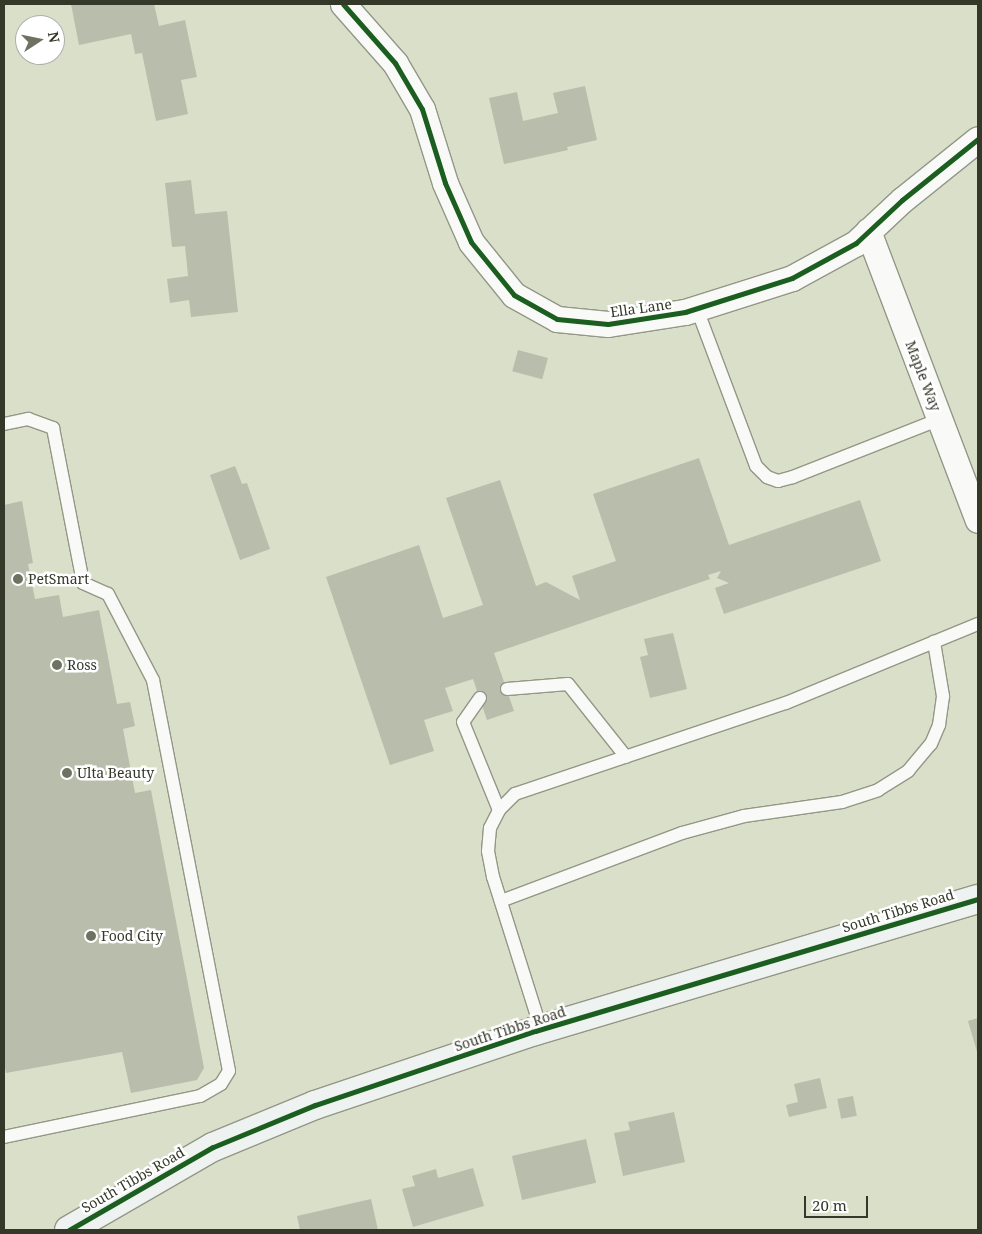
<!DOCTYPE html>
<style>
body{margin:0}
#map{position:relative;width:982px;height:1234px;overflow:hidden;background:#d9dfc9;font-family:"Noto Serif",serif}
div>[style]{position:absolute}
[style*='--x']{left:calc(var(--x)*1px);top:calc(var(--y)*1px);width:calc(var(--w)*1px);rotate:calc(var(--a)*1deg)}
.building>*{inset:0;background:#b9bdac;transform-origin:0 0}
.roads{filter:drop-shadow(1px 0 #939786) drop-shadow(-1px 0 #939786) drop-shadow(0 1px #939786) drop-shadow(0 -1px #939786)}
.lane>*{height:12px;margin:-6px;padding:0 6px;transform-origin:6px;border-radius:6px;background:#f9faf7}
.street>*{height:25px;margin:-12.5px;padding:0 12.5px;transform-origin:12.5px;border-radius:12.5px;background:#f9faf7}
.secondary>*{height:28px;margin:-14px;padding:0 14px;transform-origin:14px;border-radius:14px;background:#eef2f1}
.cycleway>*{height:5px;margin:-2.5px;padding:0 2.5px;transform-origin:2.5px;border-radius:2.5px;background:#1b5e20}
.dots>*{width:14px;height:14px;translate:-50% -50%;box-sizing:border-box;border:2px solid #fff;border-radius:50%}
span{translate:-50% -50%;white-space:nowrap;text-align:center;line-height:1.15;-webkit-text-stroke:5px #fff;paint-order:stroke}
.street-label{font-size:14px;color:#343828}
.poi-label{font-size:14px;color:#343828}
.left{translate:0 -50%;text-align:left}
.frame{position:absolute;inset:0;border:5px solid #343828;pointer-events:none}
.north{position:absolute;left:15px;top:15px;width:50px;height:50px;box-sizing:border-box;background:#fff;border:1px solid #aeafa9;border-radius:50%;rotate:79deg;font-size:14px;font-weight:700;line-height:20px;text-align:center;color:#343828}
.north::after{content:'';display:block;margin:auto;width:18px;height:22px;background:#6e7260;clip-path:polygon(50% 0,100% 100%,50% 72%,0 100%)}
.scale{position:absolute;left:804px;top:1196px;width:64px;height:22px;box-sizing:border-box;border:2px solid #343828;border-top:0;padding-left:6px;font-size:15px;line-height:18px;white-space:nowrap;color:#343828;-webkit-text-stroke:4px #fff;paint-order:stroke}
</style>
<div id="map">
<div class="building">
<i style="clip-path:polygon(71px 4px,154px 4px,159px 26px,185px 20px,197px 77px,181px 80px,188px 114px,156px 121px,142px 53px,135px 54px,131px 34px,79px 45px)"></i>
<i style="clip-path:polygon(585px 86px,597px 140px,567px 147px,568px 150px,504px 164px,489px 98px,517px 92px,523px 121px,558px 113px,553px 93px)"></i>
<i style="clip-path:polygon(191px 180px,195px 214px,227px 211px,238px 312px,191px 317px,189px 300px,170px 303px,167px 279px,188px 276px,185px 246px,172px 247px,165px 183px)"></i>
<i style="left:518px;top:350px;width:31px;height:22px;rotate:15deg"></i>
<i style="clip-path:polygon(699px 458px,729px 545px,860px 500px,881px 561px,724px 614px,715px 588px,729px 583px,717px 578px,721px 571px,708px 575px,710px 579px,494px 653px,514px 711px,487px 720px,473px 679px,445px 688px,453px 711px,424px 720px,434px 751px,390px 765px,326px 577px,419px 545px,443px 618px,483px 605px,446px 498px,500px 480px,536px 586px,546px 582px,580px 600px,572px 576px,616px 561px,593px 494px)"></i>
<i style="clip-path:polygon(235px 466px,242px 484px,247px 483px,270px 549px,240px 560px,210px 475px)"></i>
<i style="clip-path:polygon(22px 501px,33px 563px,28px 564px,35px 599px,59px 595px,63px 617px,99px 610px,117px 704px,130px 702px,135px 726px,123px 729px,135px 793px,151px 790px,204px 1068px,197px 1080px,131px 1093px,122px 1052px,6px 1073px,4px 1063px,4px 505px)"></i>
<i style="clip-path:polygon(673px 633px,687px 689px,650px 698px,640px 657px,648px 655px,644px 639px)"></i>
<i style="clip-path:polygon(978px 1018px,978px 1055px,968px 1021px)"></i>
<i style="clip-path:polygon(820px 1078px,827px 1108px,789px 1117px,786px 1105px,798px 1102px,794px 1084px)"></i>
<i style="left:853px;top:1096px;width:20px;height:16px;rotate:79deg"></i>
<i style="clip-path:polygon(674px 1112px,685px 1162px,623px 1176px,614px 1133px,630px 1130px,628px 1122px)"></i>
<i style="left:586px;top:1139px;width:45px;height:76px;rotate:77deg"></i>
<i style="clip-path:polygon(473px 1168px,484px 1206px,413px 1227px,402px 1189px,415px 1186px,412px 1176px,436px 1169px,438px 1178px)"></i>
<i style="clip-path:polygon(371px 1199px,378px 1230px,300px 1230px,297px 1216px)"></i>
</div>
<div class="roads">
<div class="lane">
<i style="--x:697;--y:309;--w:168;--a:69.4"></i>
<i style="--x:756;--y:466;--w:16;--a:45"></i>
<i style="--x:767;--y:477;--w:12;--a:20"></i>
<i style="--x:778;--y:481;--w:16;--a:-15"></i>
<i style="--x:793;--y:477;--w:158;--a:-21.5"></i>
<i style="--x:4;--y:424;--w:25;--a:-12"></i>
<i style="--x:28;--y:419;--w:27;--a:20"></i>
<i style="--x:53;--y:428;--w:158;--a:79"></i>
<i style="--x:83;--y:583;--w:27;--a:24"></i>
<i style="--x:108;--y:594;--w:97;--a:62.4"></i>
<i style="--x:153;--y:680;--w:398;--a:79"></i>
<i style="--x:229;--y:1071;--w:15;--a:122"></i>
<i style="--x:221;--y:1084;--w:24;--a:150"></i>
<i style="--x:200;--y:1096;--w:200;--a:168.2"></i>
<i style="--x:507;--y:689;--w:61;--a:-4.7"></i>
<i style="--x:568;--y:684;--w:93;--a:51.5"></i>
<i style="--x:480;--y:698;--w:29;--a:125"></i>
<i style="--x:463;--y:722;--w:95;--a:67.8"></i>
<i style="--x:501;--y:901;--w:193;--a:-20.6"></i>
<i style="--x:682;--y:833;--w:64;--a:-15.3"></i>
<i style="--x:744;--y:816;--w:99;--a:-8.1"></i>
<i style="--x:842;--y:802;--w:38;--a:-18"></i>
<i style="--x:878;--y:790;--w:36;--a:-32"></i>
<i style="--x:908;--y:771;--w:35;--a:-50"></i>
<i style="--x:931;--y:744;--w:21;--a:-67"></i>
<i style="--x:939;--y:725;--w:29;--a:-82"></i>
<i style="--x:943;--y:696;--w:55;--a:-99.5"></i>
<i style="--x:541;--y:1029;--w:159;--a:-107.5"></i>
<i style="--x:493;--y:877;--w:26;--a:-101"></i>
<i style="--x:488;--y:851;--w:23;--a:-85"></i>
<i style="--x:490;--y:828;--w:20;--a:-63"></i>
<i style="--x:499;--y:810;--w:23;--a:-45"></i>
<i style="--x:515;--y:794;--w:286;--a:-18.6"></i>
<i style="--x:786;--y:703;--w:208;--a:-22.4"></i>
</div>
<div class="street">
<i style="--x:343;--y:4;--w:79;--a:48.6"></i>
<i style="--x:395;--y:63;--w:53;--a:59.6"></i>
<i style="--x:422;--y:109;--w:77;--a:72.7"></i>
<i style="--x:445;--y:183;--w:64;--a:66.2"></i>
<i style="--x:471;--y:242;--w:68;--a:50.9"></i>
<i style="--x:514;--y:295;--w:49;--a:29.2"></i>
<i style="--x:557;--y:319;--w:51;--a:5.6"></i>
<i style="--x:608;--y:324;--w:78;--a:-8.9"></i>
<i style="--x:685;--y:312;--w:112;--a:-17.6"></i>
<i style="--x:792;--y:278;--w:73;--a:-28.7"></i>
<i style="--x:856;--y:243;--w:63;--a:-43.1"></i>
<i style="--x:902;--y:200;--w:97;--a:-38.8"></i>
<i style="--x:868;--y:231;--w:309;--a:69.2"></i>
</div>
<div class="secondary">
<i style="--x:69;--y:1230;--w:166;--a:-30"></i>
<i style="--x:213;--y:1147;--w:110;--a:-22.4"></i>
<i style="--x:315;--y:1105;--w:232;--a:-18.6"></i>
<i style="--x:535;--y:1031;--w:462;--a:-16.6"></i>
</div>
</div>
<div class="cycleway">
<i style="--x:343;--y:4;--w:79;--a:48.6"></i>
<i style="--x:395;--y:63;--w:53;--a:59.6"></i>
<i style="--x:422;--y:109;--w:77;--a:72.7"></i>
<i style="--x:445;--y:183;--w:64;--a:66.2"></i>
<i style="--x:471;--y:242;--w:68;--a:50.9"></i>
<i style="--x:514;--y:295;--w:49;--a:29.2"></i>
<i style="--x:557;--y:319;--w:51;--a:5.6"></i>
<i style="--x:608;--y:324;--w:78;--a:-8.9"></i>
<i style="--x:685;--y:312;--w:112;--a:-17.6"></i>
<i style="--x:792;--y:278;--w:73;--a:-28.7"></i>
<i style="--x:856;--y:243;--w:63;--a:-43.1"></i>
<i style="--x:902;--y:200;--w:97;--a:-38.8"></i>
<i style="--x:69;--y:1230;--w:166;--a:-30"></i>
<i style="--x:213;--y:1147;--w:110;--a:-22.4"></i>
<i style="--x:315;--y:1105;--w:232;--a:-18.6"></i>
<i style="--x:535;--y:1031;--w:462;--a:-16.6"></i>
</div>
<div class="dots">
<i style="left:18px;top:579px;background:#6e7260"></i>
<i style="left:57px;top:665px;background:#6e7260"></i>
<i style="left:67px;top:773px;background:#6e7260"></i>
<i style="left:91px;top:936px;background:#6e7260"></i>
</div>
<div class="street-label">
<span style="left:641px;top:308px;rotate:-8deg">Ella Lane</span>
<span style="left:923px;top:376px;rotate:69deg">Maple Way</span>
<span style="left:898px;top:911px;rotate:-17deg">South Tibbs Road</span>
<span style="left:510px;top:1029px;rotate:-18deg">South Tibbs Road</span>
<span style="left:133px;top:1180px;rotate:-30deg">South Tibbs Road</span>
</div>
<div class="poi-label">
<span class="left" style="left:28px;top:579px">PetSmart</span>
<span class="left" style="left:67px;top:665px">Ross</span>
<span class="left" style="left:77px;top:773px">Ulta Beauty</span>
<span class="left" style="left:101px;top:936px">Food City</span>
</div>
<div class="frame"></div>
<div class="north">N</div>
<div class="scale">20 m</div>
</div>
